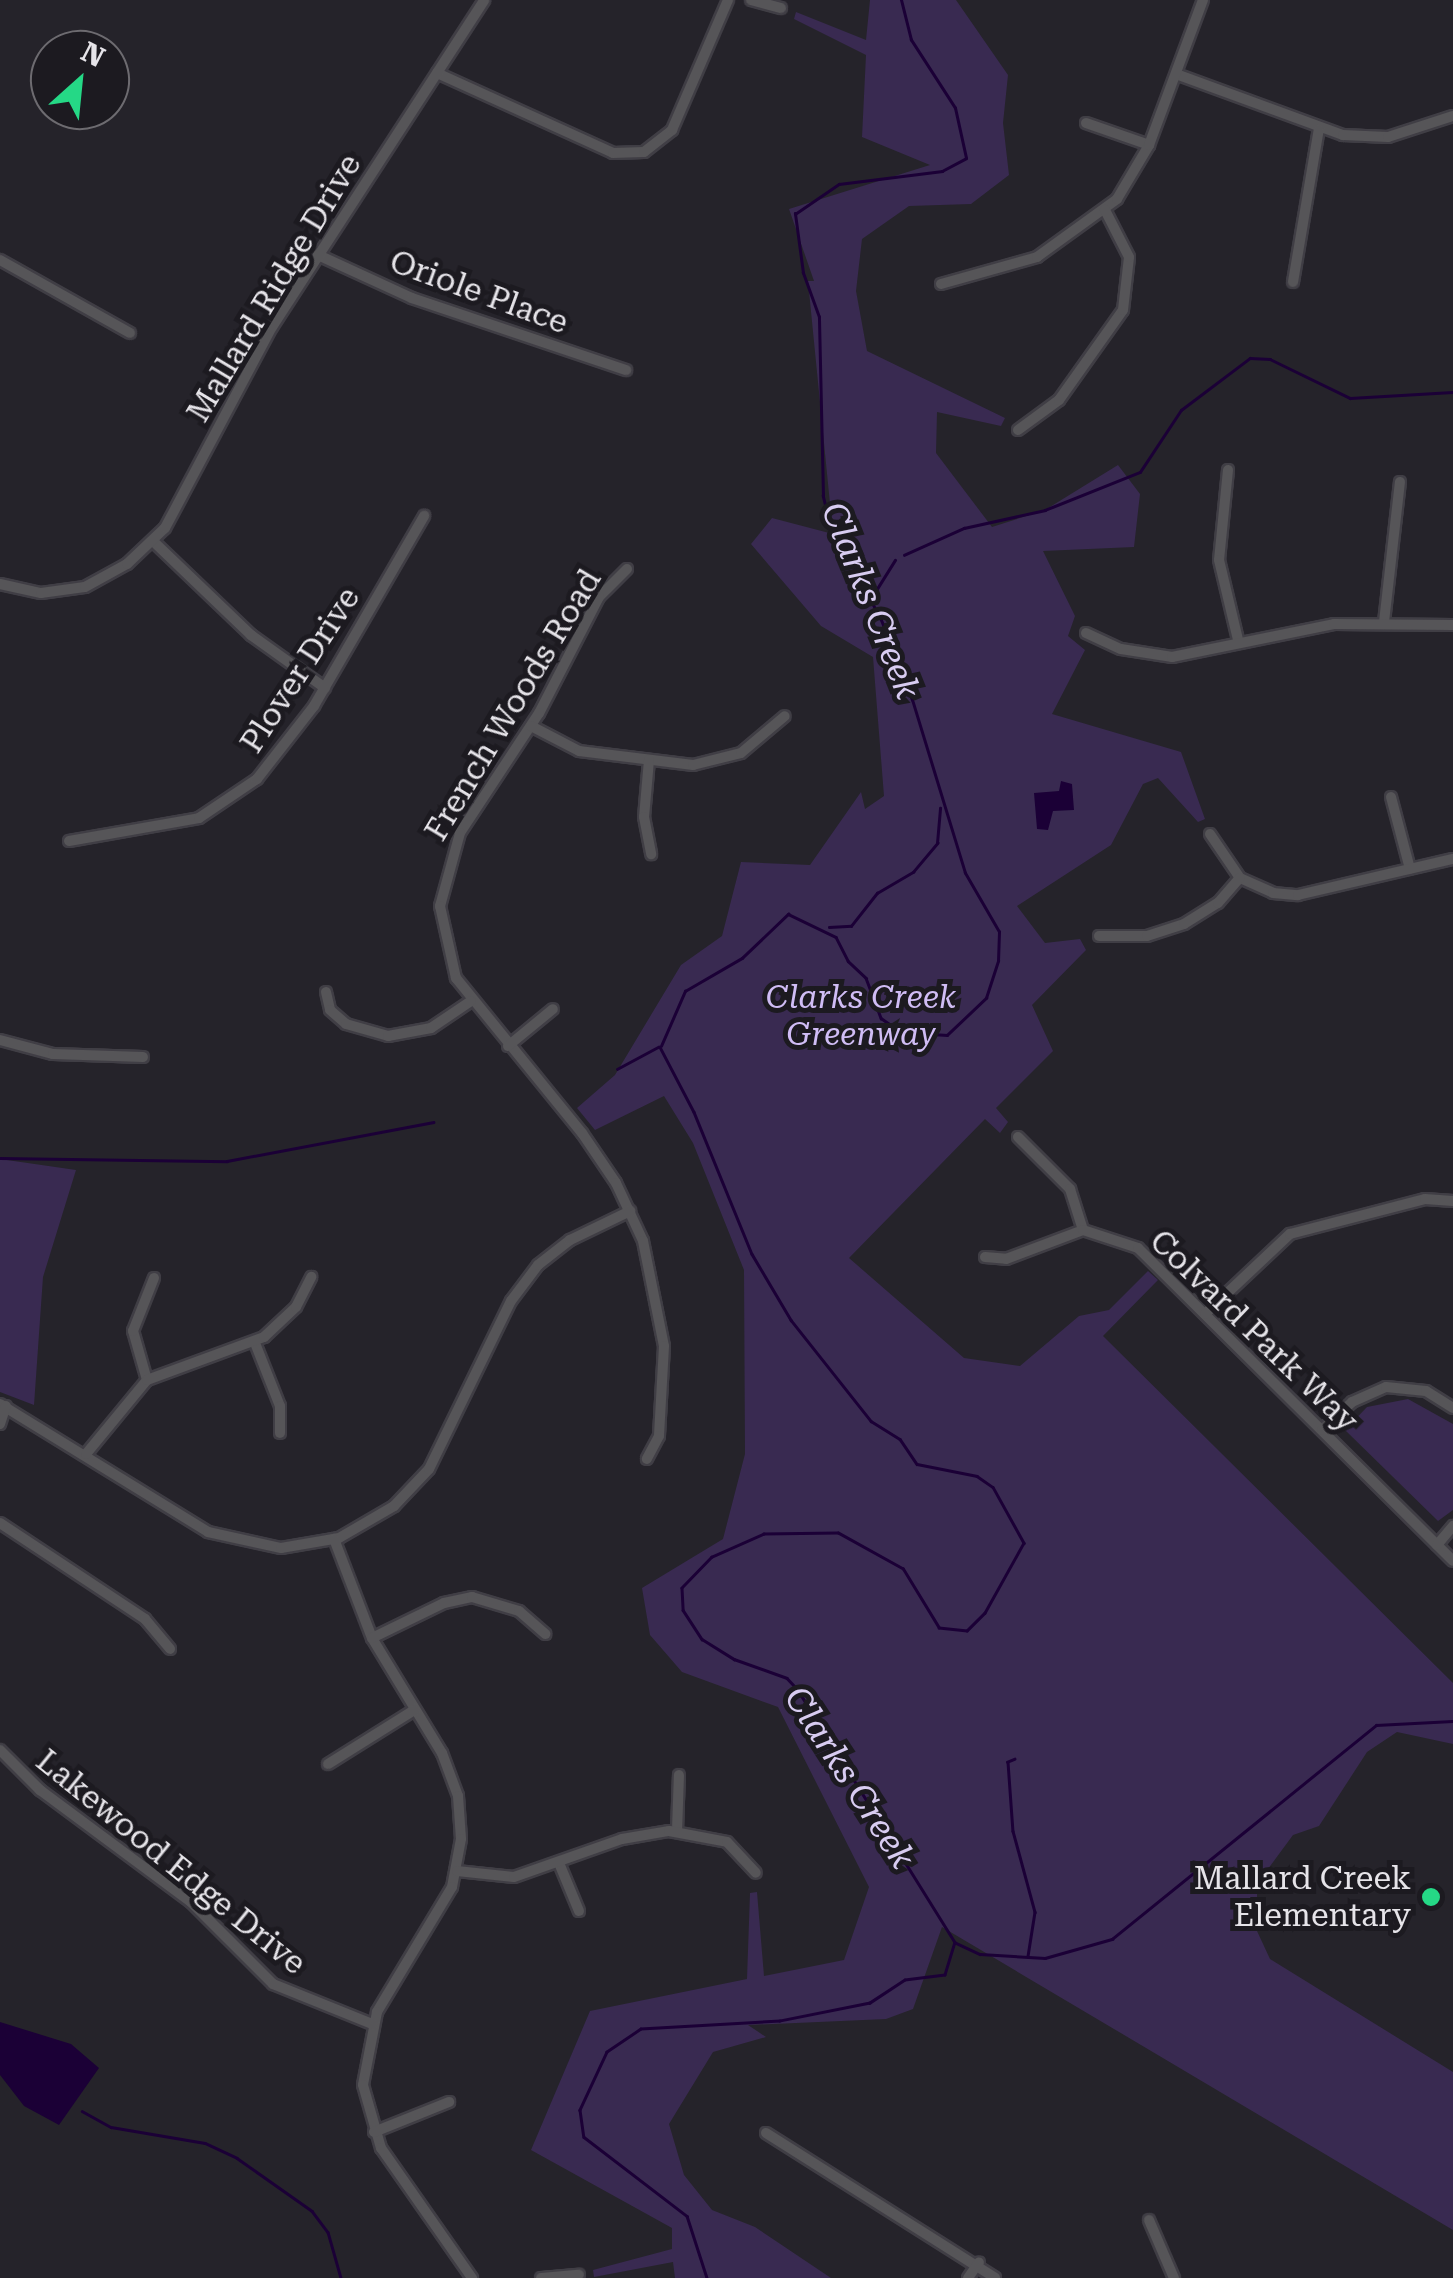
<!DOCTYPE html>
<style>
body{margin:0}
#map{position:relative;width:1453px;height:2278px;overflow:hidden;background:#25232a;font-family:"Roboto Serif",serif}
div>[style]{position:absolute}
[style*='--x']{left:calc(var(--x)*1px);top:calc(var(--y)*1px);width:calc(var(--w)*1px);rotate:calc(var(--a)*1deg)}
.green>*{inset:0;background:#392a51}
.water>*{inset:0;background:#1b0036}
.stream>*{height:2.5px;margin:-1.25px;padding:0 1.25px;transform-origin:1.25px;border-radius:1.25px;background:#1b0036}
.roads{filter:drop-shadow(2px 0 #403e45) drop-shadow(-2px 0 #403e45) drop-shadow(0 2px #403e45) drop-shadow(0 -2px #403e45)}
.street>*{height:10px;margin:-5px;padding:0 5px;transform-origin:5px;border-radius:5px;background:#565558}
.dots>*{width:28px;height:28px;translate:-50% -50%;box-sizing:border-box;border:5px solid #1c1a20;border-radius:50%}
span{translate:-50% -50%;white-space:nowrap;text-align:center;line-height:1.15;-webkit-text-stroke:10px #1c1a20;paint-order:stroke}
.street-label{font-size:32px;color:#e6e4e9}
.park-label{font-size:32px;color:#d0bdf5;font-style:italic}
.poi-label{font-size:32px;color:#e6e4e9}
.right{translate:-100% -50%;text-align:right}
.water-label{font-size:35px;color:#d8ccf1;font-style:italic}
.north{position:absolute;left:30px;top:30px;width:100px;height:100px;box-sizing:border-box;background:#1c1a20;border:2px solid #6d6b70;border-radius:50%;rotate:27deg;font-size:28px;font-weight:700;line-height:40px;text-align:center;color:#e6e4e9}
.north::after{content:'';display:block;margin:auto;width:35px;height:45px;background:#25d886;clip-path:polygon(50% 0,100% 100%,50% 72%,0 100%)}
</style>
<div id="map">
<div class="green">
<i style="clip-path:polygon(870px 0,956px 0,1008px 75px,1003px 123px,1009px 175px,971px 204px,909px 206px,862px 239px,856px 291px,867px 351px,1005px 418px,1001px 426px,937px 412px,936px 453px,992px 527px,1045px 510px,1118px 465px,1140px 494px,1134px 547px,1043px 551px,1075px 616px,1068px 636px,1085px 650px,1052px 714px,1181px 752px,1205px 819px,1198px 822px,1158px 778px,1143px 784px,1111px 845px,1017px 906px,1045px 943px,1080px 939px,1086px 950px,1032px 1005px,1053px 1051px,996px 1108px,1008px 1122px,1000px 1133px,985px 1119px,849px 1258px,964px 1358px,1020px 1366px,1079px 1316px,1109px 1310px,1148px 1271px,1158px 1280px,1103px 1336px,1453px 1683px,1453px 1744px,1397px 1732px,1367px 1752px,1319px 1826px,1293px 1835px,1257px 1884px,1257px 1931px,1270px 1959px,1453px 2072px,1453px 2230px,942px 1927px,913px 2009px,886px 2019px,748px 2025px,766px 2037px,713px 2052px,669px 2124px,684px 2175px,712px 2210px,755px 2227px,831px 2278px,675px 2278px,673px 2262px,594px 2277px,593px 2270px,672px 2249px,672px 2228px,531px 2150px,590px 2011px,747px 1979px,750px 1893px,757px 1892px,764px 1976px,844px 1960px,869px 1887px,778px 1707px,682px 1672px,650px 1635px,642px 1588px,723px 1539px,745px 1454px,744px 1270px,693px 1143px,664px 1096px,595px 1130px,577px 1108px,615px 1075px,681px 965px,722px 936px,741px 862px,810px 865px,861px 792px,865px 809px,884px 796px,873px 657px,821px 626px,751px 544px,772px 518px,833px 534px,808px 281px,814px 281px,789px 209px,930px 165px,862px 137px,866px 55px,794px 19px,796px 12px,866px 40px)"></i>
<i style="clip-path:polygon(0 1159px,76px 1170px,43px 1277px,34px 1405px,0 1392px)"></i>
<i style="clip-path:polygon(1408px 1399px,1453px 1424px,1453px 1510px,1438px 1521px,1345px 1430px,1367px 1407px)"></i>
</div>
<div class="water">
<i style="clip-path:polygon(1061px 781px,1072px 784px,1074px 810px,1053px 811px,1048px 830px,1037px 829px,1034px 793px,1059px 791px)"></i>
<i style="clip-path:polygon(0 2022px,71px 2044px,99px 2068px,59px 2125px,24px 2106px,0 2075px)"></i>
</div>
<div class="stream">
<i style="--x:904;--y:555;--w:66;--a:-24.2"></i>
<i style="--x:964;--y:528;--w:83;--a:-12.5"></i>
<i style="--x:1045;--y:510;--w:102;--a:-21.8"></i>
<i style="--x:1140;--y:472;--w:74;--a:-56.5"></i>
<i style="--x:1181;--y:410;--w:86;--a:-37"></i>
<i style="--x:1250;--y:358;--w:20;--a:3"></i>
<i style="--x:1270;--y:359;--w:89;--a:26"></i>
<i style="--x:1350;--y:398;--w:103;--a:-3.3"></i>
<i style="--x:870;--y:600;--w:47;--a:-58"></i>
<i style="--x:829;--y:927;--w:22;--a:-3"></i>
<i style="--x:851;--y:926;--w:42;--a:-51.8"></i>
<i style="--x:877;--y:893;--w:42;--a:-30.3"></i>
<i style="--x:913;--y:872;--w:38;--a:-50"></i>
<i style="--x:937;--y:843;--w:35;--a:-85"></i>
<i style="--x:661;--y:1046;--w:60;--a:-66.4"></i>
<i style="--x:685;--y:991;--w:66;--a:-30.1"></i>
<i style="--x:742;--y:958;--w:64;--a:-43.7"></i>
<i style="--x:788;--y:914;--w:53;--a:25.6"></i>
<i style="--x:836;--y:937;--w:27;--a:63"></i>
<i style="--x:848;--y:961;--w:25;--a:43"></i>
<i style="--x:866;--y:978;--w:43;--a:69.4"></i>
<i style="--x:881;--y:1018;--w:24;--a:35"></i>
<i style="--x:901;--y:1032;--w:46;--a:3.7"></i>
<i style="--x:947;--y:1035;--w:54;--a:-43.5"></i>
<i style="--x:986;--y:998;--w:39;--a:-72"></i>
<i style="--x:998;--y:961;--w:29;--a:-88"></i>
<i style="--x:999;--y:932;--w:68;--a:-120"></i>
<i style="--x:965;--y:873;--w:181;--a:-107"></i>
<i style="--x:912;--y:700;--w:86;--a:-111.2"></i>
<i style="--x:881;--y:620;--w:108;--a:-118.2"></i>
<i style="--x:830;--y:525;--w:30;--a:-104"></i>
<i style="--x:823;--y:496;--w:179;--a:-91.3"></i>
<i style="--x:819;--y:317;--w:47;--a:-110"></i>
<i style="--x:803;--y:273;--w:60;--a:-97.7"></i>
<i style="--x:795;--y:214;--w:53;--a:-34.3"></i>
<i style="--x:839;--y:184;--w:104;--a:-7.2"></i>
<i style="--x:942;--y:171;--w:27;--a:-28"></i>
<i style="--x:966;--y:158;--w:51;--a:-102.4"></i>
<i style="--x:955;--y:108;--w:81;--a:-122.9"></i>
<i style="--x:911;--y:40;--w:41;--a:-104"></i>
<i style="--x:660;--y:1047;--w:73;--a:62.4"></i>
<i style="--x:694;--y:1112;--w:153;--a:67.8"></i>
<i style="--x:752;--y:1254;--w:77;--a:59.4"></i>
<i style="--x:791;--y:1320;--w:129;--a:51.6"></i>
<i style="--x:871;--y:1421;--w:34;--a:32"></i>
<i style="--x:900;--y:1439;--w:30;--a:56"></i>
<i style="--x:917;--y:1464;--w:61;--a:11.3"></i>
<i style="--x:977;--y:1476;--w:19;--a:35"></i>
<i style="--x:993;--y:1487;--w:64;--a:61"></i>
<i style="--x:1024;--y:1543;--w:80;--a:119.1"></i>
<i style="--x:985;--y:1613;--w:25;--a:135"></i>
<i style="--x:967;--y:1631;--w:28;--a:-174"></i>
<i style="--x:939;--y:1628;--w:69;--a:-121.4"></i>
<i style="--x:903;--y:1569;--w:74;--a:-151"></i>
<i style="--x:838;--y:1533;--w:74;--a:179.2"></i>
<i style="--x:764;--y:1534;--w:57;--a:156.1"></i>
<i style="--x:712;--y:1557;--w:43;--a:134.1"></i>
<i style="--x:682;--y:1588;--w:22;--a:87"></i>
<i style="--x:683;--y:1610;--w:35;--a:57"></i>
<i style="--x:702;--y:1639;--w:38;--a:32"></i>
<i style="--x:734;--y:1659;--w:56;--a:19.7"></i>
<i style="--x:787;--y:1678;--w:16;--a:47"></i>
<i style="--x:798;--y:1690;--w:297;--a:58.1"></i>
<i style="--x:955;--y:1942;--w:34;--a:107"></i>
<i style="--x:945;--y:1975;--w:40;--a:172.9"></i>
<i style="--x:905;--y:1980;--w:42;--a:146.7"></i>
<i style="--x:870;--y:2003;--w:92;--a:168.7"></i>
<i style="--x:780;--y:2021;--w:139;--a:176.7"></i>
<i style="--x:641;--y:2029;--w:41;--a:145.9"></i>
<i style="--x:607;--y:2052;--w:64;--a:115"></i>
<i style="--x:580;--y:2110;--w:27;--a:82"></i>
<i style="--x:584;--y:2137;--w:130;--a:37.5"></i>
<i style="--x:687;--y:2216;--w:65;--a:72.1"></i>
<i style="--x:617;--y:1069;--w:47;--a:-28.2"></i>
<i style="--x:0;--y:1158;--w:227;--a:0.8"></i>
<i style="--x:227;--y:1161;--w:210;--a:-10.7"></i>
<i style="--x:1015;--y:1759;--w:8;--a:157"></i>
<i style="--x:1008;--y:1762;--w:69;--a:85.9"></i>
<i style="--x:1013;--y:1831;--w:84;--a:74.8"></i>
<i style="--x:1035;--y:1912;--w:45;--a:99"></i>
<i style="--x:956;--y:1943;--w:26;--a:25"></i>
<i style="--x:980;--y:1954;--w:65;--a:3.5"></i>
<i style="--x:1045;--y:1958;--w:70;--a:-15.8"></i>
<i style="--x:1112;--y:1939;--w:340;--a:-39"></i>
<i style="--x:1376;--y:1725;--w:77;--a:-3"></i>
<i style="--x:82;--y:2111;--w:33;--a:29"></i>
<i style="--x:111;--y:2127;--w:95;--a:9.7"></i>
<i style="--x:205;--y:2143;--w:35;--a:25"></i>
<i style="--x:237;--y:2158;--w:92;--a:35.2"></i>
<i style="--x:312;--y:2211;--w:26;--a:53"></i>
<i style="--x:328;--y:2232;--w:48;--a:74.2"></i>
</div>
<div class="roads">
<div class="street">
<i style="--x:751;--y:0;--w:31;--a:15"></i>
<i style="--x:437;--y:73;--w:193;--a:24.4"></i>
<i style="--x:613;--y:153;--w:31;--a:-2"></i>
<i style="--x:644;--y:152;--w:36;--a:-38"></i>
<i style="--x:672;--y:130;--w:142;--a:-66.7"></i>
<i style="--x:1176;--y:74;--w:178;--a:20.1"></i>
<i style="--x:1343;--y:135;--w:45;--a:2.5"></i>
<i style="--x:1388;--y:137;--w:68;--a:-17.9"></i>
<i style="--x:1086;--y:123;--w:67;--a:19.2"></i>
<i style="--x:318;--y:255;--w:103;--a:24.6"></i>
<i style="--x:412;--y:298;--w:226;--a:18.6"></i>
<i style="--x:0;--y:260;--w:149;--a:29.3"></i>
<i style="--x:1293;--y:282;--w:155;--a:-80.4"></i>
<i style="--x:941;--y:284;--w:100;--a:-15.7"></i>
<i style="--x:1037;--y:257;--w:99;--a:-35.9"></i>
<i style="--x:1117;--y:199;--w:63;--a:-59.3"></i>
<i style="--x:1149;--y:145;--w:155;--a:-69.6"></i>
<i style="--x:1018;--y:430;--w:51;--a:-36.2"></i>
<i style="--x:1059;--y:400;--w:110;--a:-54.6"></i>
<i style="--x:1123;--y:310;--w:53;--a:-83.5"></i>
<i style="--x:1129;--y:257;--w:53;--a:-117.1"></i>
<i style="--x:1228;--y:470;--w:90;--a:95.7"></i>
<i style="--x:1219;--y:560;--w:82;--a:76.6"></i>
<i style="--x:153;--y:541;--w:136;--a:43.8"></i>
<i style="--x:251;--y:635;--w:91;--a:35.6"></i>
<i style="--x:627;--y:569;--w:40;--a:135"></i>
<i style="--x:599;--y:597;--w:131;--a:117.3"></i>
<i style="--x:539;--y:713;--w:144;--a:123.4"></i>
<i style="--x:460;--y:833;--w:76;--a:105.3"></i>
<i style="--x:440;--y:906;--w:74;--a:77.5"></i>
<i style="--x:456;--y:978;--w:200;--a:50.9"></i>
<i style="--x:582;--y:1133;--w:60;--a:55.8"></i>
<i style="--x:616;--y:1183;--w:64;--a:65"></i>
<i style="--x:643;--y:1241;--w:107;--a:78.7"></i>
<i style="--x:664;--y:1346;--w:90;--a:93.2"></i>
<i style="--x:659;--y:1436;--w:26;--a:118"></i>
<i style="--x:0;--y:584;--w:42;--a:12.4"></i>
<i style="--x:41;--y:593;--w:44;--a:-7.8"></i>
<i style="--x:85;--y:587;--w:48;--a:-28.7"></i>
<i style="--x:127;--y:564;--w:52;--a:-43.5"></i>
<i style="--x:165;--y:528;--w:228;--a:-62"></i>
<i style="--x:272;--y:327;--w:390;--a:-57"></i>
<i style="--x:1384;--y:622;--w:141;--a:-83.5"></i>
<i style="--x:1086;--y:633;--w:38;--a:25"></i>
<i style="--x:1121;--y:649;--w:52;--a:8.9"></i>
<i style="--x:1172;--y:657;--w:165;--a:-11.5"></i>
<i style="--x:1334;--y:624;--w:119;--a:0.5"></i>
<i style="--x:531;--y:726;--w:54;--a:27.5"></i>
<i style="--x:579;--y:751;--w:115;--a:7"></i>
<i style="--x:693;--y:765;--w:49;--a:-14"></i>
<i style="--x:741;--y:753;--w:57;--a:-40.1"></i>
<i style="--x:649;--y:760;--w:57;--a:95"></i>
<i style="--x:644;--y:817;--w:38;--a:79"></i>
<i style="--x:1391;--y:797;--w:74;--a:75.2"></i>
<i style="--x:1210;--y:834;--w:53;--a:55.7"></i>
<i style="--x:1240;--y:878;--w:36;--a:24"></i>
<i style="--x:1273;--y:893;--w:25;--a:5"></i>
<i style="--x:1298;--y:895;--w:159;--a:-13.1"></i>
<i style="--x:69;--y:841;--w:132;--a:-10"></i>
<i style="--x:199;--y:818;--w:70;--a:-33.9"></i>
<i style="--x:257;--y:779;--w:93;--a:-52"></i>
<i style="--x:314;--y:706;--w:220;--a:-59.9"></i>
<i style="--x:1099;--y:936;--w:48;--a:0"></i>
<i style="--x:1147;--y:936;--w:39;--a:-18"></i>
<i style="--x:1184;--y:924;--w:40;--a:-32"></i>
<i style="--x:1218;--y:903;--w:33;--a:-49"></i>
<i style="--x:326;--y:992;--w:18;--a:77"></i>
<i style="--x:330;--y:1010;--w:21;--a:41"></i>
<i style="--x:346;--y:1024;--w:44;--a:15.9"></i>
<i style="--x:388;--y:1036;--w:44;--a:-10.5"></i>
<i style="--x:431;--y:1028;--w:48;--a:-34"></i>
<i style="--x:0;--y:1040;--w:55;--a:14.8"></i>
<i style="--x:53;--y:1054;--w:90;--a:1.9"></i>
<i style="--x:508;--y:1046;--w:58;--a:-39.4"></i>
<i style="--x:1018;--y:1137;--w:74;--a:45"></i>
<i style="--x:1070;--y:1189;--w:43;--a:72.4"></i>
<i style="--x:985;--y:1257;--w:21;--a:5"></i>
<i style="--x:1006;--y:1259;--w:82;--a:-20.6"></i>
<i style="--x:1083;--y:1230;--w:58;--a:18.1"></i>
<i style="--x:1138;--y:1248;--w:444;--a:44.8"></i>
<i style="--x:1205;--y:1314;--w:117;--a:-43.3"></i>
<i style="--x:1290;--y:1234;--w:139;--a:-14.5"></i>
<i style="--x:1425;--y:1199;--w:28;--a:4"></i>
<i style="--x:255;--y:1343;--w:68;--a:68.4"></i>
<i style="--x:280;--y:1406;--w:27;--a:90"></i>
<i style="--x:147;--y:1380;--w:51;--a:-105.9"></i>
<i style="--x:133;--y:1331;--w:57;--a:-68.4"></i>
<i style="--x:0;--y:1404;--w:244;--a:31.6"></i>
<i style="--x:208;--y:1532;--w:75;--a:12.4"></i>
<i style="--x:281;--y:1548;--w:59;--a:-9.8"></i>
<i style="--x:339;--y:1538;--w:64;--a:-30.2"></i>
<i style="--x:394;--y:1506;--w:51;--a:-46.6"></i>
<i style="--x:429;--y:1469;--w:187;--a:-64"></i>
<i style="--x:511;--y:1301;--w:45;--a:-53.1"></i>
<i style="--x:538;--y:1265;--w:41;--a:-38"></i>
<i style="--x:570;--y:1240;--w:67;--a:-25.8"></i>
<i style="--x:0;--y:1424;--w:19;--a:-72"></i>
<i style="--x:1322;--y:1430;--w:41;--a:-43"></i>
<i style="--x:1352;--y:1402;--w:37;--a:-24"></i>
<i style="--x:1386;--y:1387;--w:40;--a:5.7"></i>
<i style="--x:1426;--y:1391;--w:32;--a:32"></i>
<i style="--x:86;--y:1454;--w:96;--a:-50.5"></i>
<i style="--x:147;--y:1380;--w:125;--a:-20.2"></i>
<i style="--x:264;--y:1337;--w:44;--a:-43.2"></i>
<i style="--x:296;--y:1307;--w:34;--a:-63"></i>
<i style="--x:0;--y:1523;--w:174;--a:33.5"></i>
<i style="--x:145;--y:1619;--w:39;--a:50"></i>
<i style="--x:334;--y:1539;--w:106;--a:69"></i>
<i style="--x:372;--y:1638;--w:135;--a:58.7"></i>
<i style="--x:442;--y:1753;--w:46;--a:69.6"></i>
<i style="--x:458;--y:1796;--w:43;--a:86"></i>
<i style="--x:461;--y:1839;--w:49;--a:100.6"></i>
<i style="--x:452;--y:1887;--w:146;--a:121"></i>
<i style="--x:377;--y:2012;--w:74;--a:100.9"></i>
<i style="--x:363;--y:2085;--w:66;--a:74.1"></i>
<i style="--x:381;--y:2148;--w:159;--a:55"></i>
<i style="--x:1437;--y:1545;--w:25;--a:-50"></i>
<i style="--x:372;--y:1638;--w:80;--a:-25.9"></i>
<i style="--x:444;--y:1603;--w:29;--a:-12"></i>
<i style="--x:472;--y:1597;--w:49;--a:16.6"></i>
<i style="--x:519;--y:1611;--w:35;--a:41"></i>
<i style="--x:0;--y:1750;--w:57;--a:45"></i>
<i style="--x:40;--y:1790;--w:188;--a:36.6"></i>
<i style="--x:191;--y:1902;--w:116;--a:45"></i>
<i style="--x:273;--y:1984;--w:107;--a:22"></i>
<i style="--x:328;--y:1764;--w:102;--a:-32.1"></i>
<i style="--x:677;--y:1831;--w:56;--a:-88"></i>
<i style="--x:559;--y:1863;--w:52;--a:67.4"></i>
<i style="--x:457;--y:1871;--w:57;--a:6"></i>
<i style="--x:514;--y:1877;--w:114;--a:-19.4"></i>
<i style="--x:622;--y:1839;--w:48;--a:-9.7"></i>
<i style="--x:669;--y:1831;--w:59;--a:10.7"></i>
<i style="--x:727;--y:1842;--w:42;--a:46.9"></i>
<i style="--x:374;--y:2132;--w:81;--a:-21.8"></i>
<i style="--x:766;--y:2133;--w:271;--a:32.3"></i>
<i style="--x:1149;--y:2220;--w:63;--a:66.7"></i>
<i style="--x:541;--y:2278;--w:38;--a:-5"></i>
<i style="--x:968;--y:2278;--w:19;--a:-55"></i>
</div>
</div>
<div class="dots">
<i style="left:1431px;top:1897px;background:#25d886"></i>
</div>
<div class="street-label">
<span style="left:274px;top:288px;rotate:-59deg">Mallard Ridge Drive</span>
<span style="left:479px;top:292px;rotate:20deg">Oriole Place</span>
<span style="left:300px;top:670px;rotate:-57deg">Plover Drive</span>
<span style="left:513px;top:705px;rotate:-59deg">French Woods Road</span>
<span style="left:1254px;top:1331px;rotate:44deg">Colvard Park Way</span>
<span style="left:171px;top:1862px;rotate:39deg">Lakewood Edge Drive</span>
</div>
<div class="park-label">
<span style="left:861px;top:1016px">Clarks Creek<br>Greenway</span>
</div>
<div class="poi-label">
<span class="right" style="left:1411px;top:1897px">Mallard Creek<br>Elementary</span>
</div>
<div class="water-label">
<span style="left:870px;top:601px;rotate:68deg">Clarks Creek</span>
<span style="left:849px;top:1778px;rotate:57deg">Clarks Creek</span>
</div>
<div class="north">N</div>
</div>
